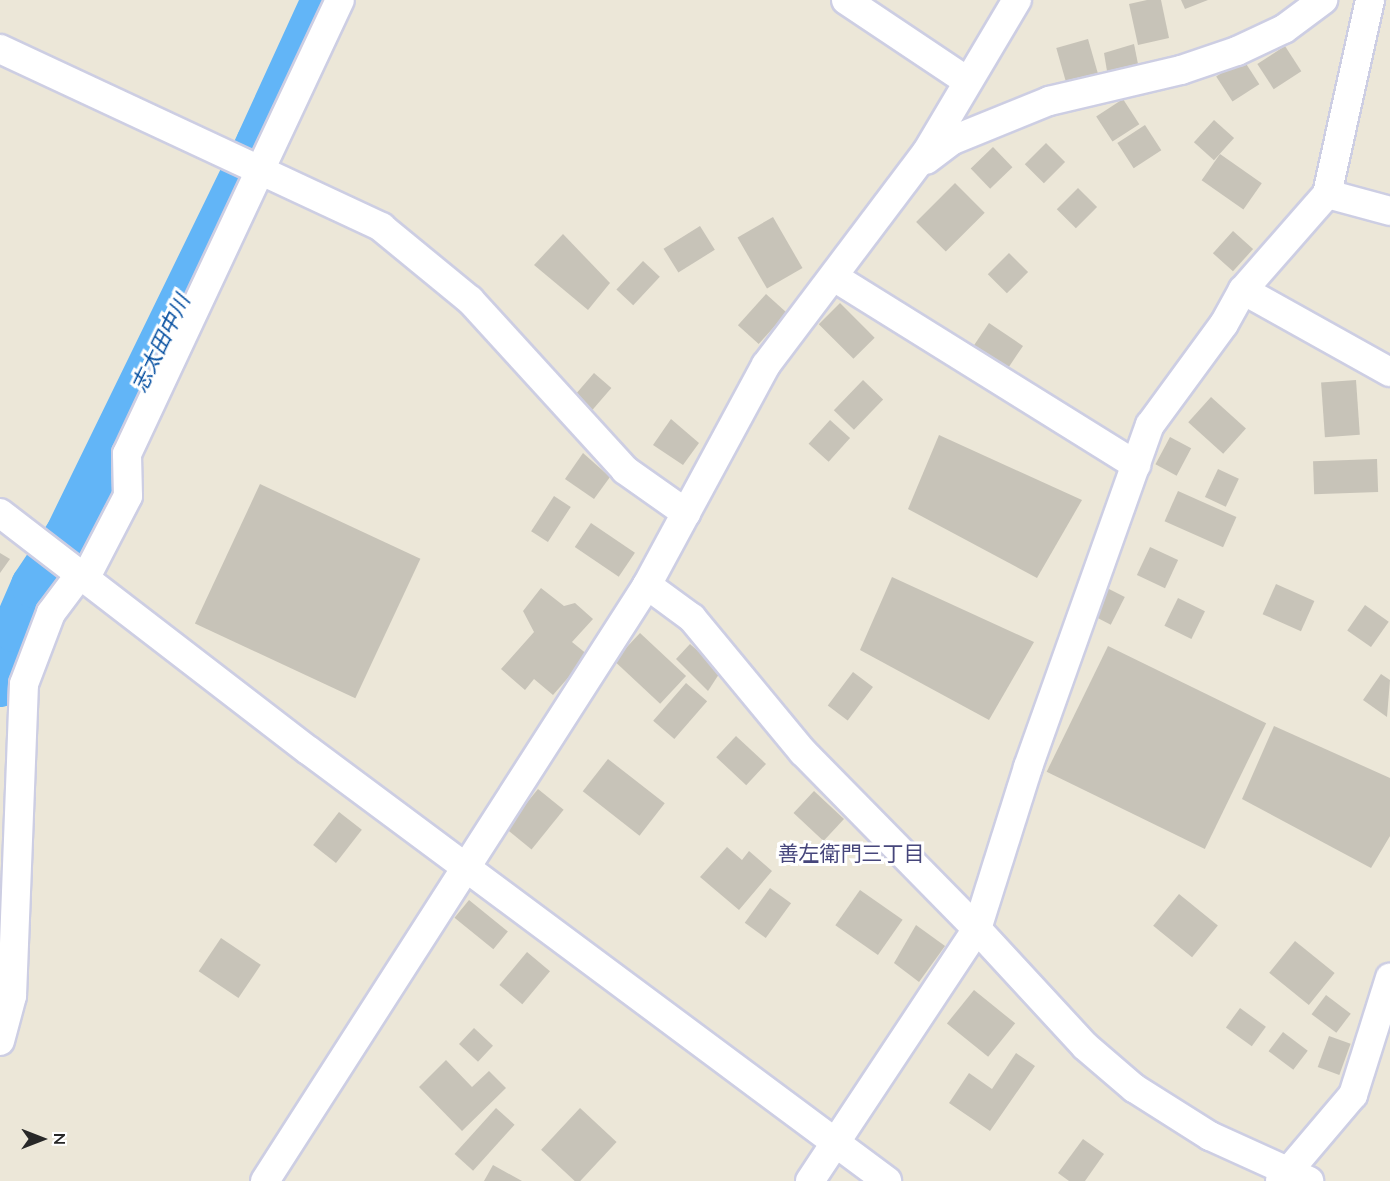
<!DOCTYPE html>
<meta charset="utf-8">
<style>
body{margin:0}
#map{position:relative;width:1390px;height:1181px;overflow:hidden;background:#ece7d8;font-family:Lato,"Noto Sans JP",sans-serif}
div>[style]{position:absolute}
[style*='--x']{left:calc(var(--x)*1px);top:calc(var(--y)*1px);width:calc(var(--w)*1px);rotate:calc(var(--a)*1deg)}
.river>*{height:45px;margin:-22.5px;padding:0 22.5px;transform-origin:22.5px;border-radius:22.5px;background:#62b5f7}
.building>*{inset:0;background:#c7c3b8;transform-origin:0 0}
.roads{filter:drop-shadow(2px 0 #cdcee3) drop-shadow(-2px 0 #cdcee3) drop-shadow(0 2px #cdcee3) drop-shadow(0 -2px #cdcee3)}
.minor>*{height:28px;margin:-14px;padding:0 14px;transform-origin:14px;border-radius:14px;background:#fff}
span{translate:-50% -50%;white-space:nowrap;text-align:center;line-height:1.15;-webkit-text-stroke:6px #fff;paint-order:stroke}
.water-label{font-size:21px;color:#044ea0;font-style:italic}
.neighbourhood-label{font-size:21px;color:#46467b}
.north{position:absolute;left:12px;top:1109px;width:60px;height:60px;-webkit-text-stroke:4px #fff;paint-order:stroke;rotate:90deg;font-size:16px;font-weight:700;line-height:24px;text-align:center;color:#282828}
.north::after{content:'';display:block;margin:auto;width:21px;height:27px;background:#282828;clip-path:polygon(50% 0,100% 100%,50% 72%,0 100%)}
</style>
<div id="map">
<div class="river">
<i style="--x:0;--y:684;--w:57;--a:-75.7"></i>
<i style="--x:14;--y:629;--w:48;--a:-66.6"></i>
<i style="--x:33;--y:585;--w:61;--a:-56.3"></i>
<i style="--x:67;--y:534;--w:436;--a:-64"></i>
<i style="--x:258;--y:142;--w:156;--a:-65.4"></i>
</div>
<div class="building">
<i style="clip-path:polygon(1147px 0,1161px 0,1169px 38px,1138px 45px,1129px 4px)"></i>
<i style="clip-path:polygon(1181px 0,1208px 0,1185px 9px)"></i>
<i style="left:1088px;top:39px;width:43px;height:33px;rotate:74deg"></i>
<i style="clip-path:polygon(1134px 44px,1139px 69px,1108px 77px,1104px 53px)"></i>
<i style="left:1285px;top:46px;width:30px;height:33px;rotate:57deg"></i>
<i style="left:1243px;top:59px;width:30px;height:32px;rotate:57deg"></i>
<i style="left:1123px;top:99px;width:30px;height:32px;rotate:57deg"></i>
<i style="left:1214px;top:120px;width:27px;height:30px;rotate:42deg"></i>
<i style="left:1145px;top:125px;width:30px;height:33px;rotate:57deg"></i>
<i style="left:1046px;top:143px;width:27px;height:30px;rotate:45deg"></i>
<i style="left:993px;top:147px;width:28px;height:31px;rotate:46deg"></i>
<i style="left:1220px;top:154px;width:51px;height:32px;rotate:35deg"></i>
<i style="left:955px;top:183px;width:42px;height:55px;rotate:45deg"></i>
<i style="left:1078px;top:188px;width:27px;height:30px;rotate:45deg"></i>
<i style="left:773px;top:217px;width:59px;height:41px;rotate:60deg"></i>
<i style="left:700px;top:226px;width:28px;height:43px;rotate:58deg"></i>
<i style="left:1233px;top:231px;width:27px;height:30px;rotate:42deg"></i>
<i style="clip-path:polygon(563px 234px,610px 283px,588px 310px,534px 265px)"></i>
<i style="left:1009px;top:253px;width:27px;height:30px;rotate:45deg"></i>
<i style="left:643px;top:261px;width:23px;height:39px;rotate:43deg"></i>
<i style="left:766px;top:294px;width:28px;height:42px;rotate:42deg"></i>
<i style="left:840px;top:303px;width:49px;height:30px;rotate:45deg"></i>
<i style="left:989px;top:323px;width:41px;height:28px;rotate:34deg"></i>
<i style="left:594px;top:373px;width:23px;height:29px;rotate:41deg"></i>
<i style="left:863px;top:380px;width:28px;height:42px;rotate:44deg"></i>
<i style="left:1356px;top:380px;width:55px;height:35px;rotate:86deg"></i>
<i style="left:1211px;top:397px;width:47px;height:34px;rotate:42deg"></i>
<i style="clip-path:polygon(671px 419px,699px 443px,683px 465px,653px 445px)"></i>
<i style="left:830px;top:420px;width:27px;height:32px;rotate:42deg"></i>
<i style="clip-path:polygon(939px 435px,1082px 500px,1037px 578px,908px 509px)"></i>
<i style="left:1170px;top:437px;width:24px;height:31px;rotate:28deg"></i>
<i style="clip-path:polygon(583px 453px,610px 477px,594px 499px,565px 479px)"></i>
<i style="left:1377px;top:459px;width:33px;height:64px;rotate:88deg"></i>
<i style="left:1218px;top:469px;width:23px;height:31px;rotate:25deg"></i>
<i style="left:260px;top:484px;width:177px;height:154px;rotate:25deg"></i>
<i style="left:1178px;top:491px;width:64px;height:33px;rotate:24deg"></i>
<i style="left:554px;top:496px;width:20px;height:42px;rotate:33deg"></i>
<i style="left:591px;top:523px;width:53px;height:29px;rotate:34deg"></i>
<i style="left:1150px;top:547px;width:31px;height:31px;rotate:25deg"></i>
<i style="clip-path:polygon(0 553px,10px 559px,0 573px)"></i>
<i style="clip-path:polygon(892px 577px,1034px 642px,989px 720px,860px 650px)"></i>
<i style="left:1276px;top:584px;width:42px;height:33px;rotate:24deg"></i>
<i style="clip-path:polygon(541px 588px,564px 606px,575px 603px,593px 619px,572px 642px,588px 655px,553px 695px,534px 679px,525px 690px,501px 669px,534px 632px,523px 611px)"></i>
<i style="left:1107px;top:588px;width:20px;height:31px;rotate:27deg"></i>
<i style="left:1178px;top:598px;width:30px;height:31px;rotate:26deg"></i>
<i style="left:1365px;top:605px;width:29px;height:31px;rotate:35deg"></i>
<i style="left:640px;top:633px;width:63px;height:38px;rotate:43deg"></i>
<i style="clip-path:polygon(690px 644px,721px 671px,708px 691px,676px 659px)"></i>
<i style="left:1108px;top:646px;width:176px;height:140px;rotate:26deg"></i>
<i style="left:853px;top:672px;width:25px;height:42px;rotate:37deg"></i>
<i style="clip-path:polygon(1381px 674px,1390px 680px,1387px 717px,1363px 700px)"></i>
<i style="left:686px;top:683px;width:28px;height:50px;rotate:41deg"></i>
<i style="clip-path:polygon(1274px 726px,1390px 778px,1390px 836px,1371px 868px,1242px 799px)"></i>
<i style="left:736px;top:736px;width:41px;height:29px;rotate:43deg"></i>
<i style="left:608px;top:759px;width:72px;height:41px;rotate:38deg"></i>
<i style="left:538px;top:789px;width:33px;height:51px;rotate:39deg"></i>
<i style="left:814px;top:791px;width:41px;height:30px;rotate:43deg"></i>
<i style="left:339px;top:812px;width:29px;height:42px;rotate:38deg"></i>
<i style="clip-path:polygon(727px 847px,742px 860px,749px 851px,772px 871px,739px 910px,700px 877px)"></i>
<i style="left:770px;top:888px;width:26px;height:43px;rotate:36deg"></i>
<i style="left:860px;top:890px;width:52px;height:43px;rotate:35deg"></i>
<i style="left:1179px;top:894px;width:50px;height:41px;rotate:39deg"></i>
<i style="left:469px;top:900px;width:50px;height:23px;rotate:39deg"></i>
<i style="clip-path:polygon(916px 925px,945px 946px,919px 982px,894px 963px)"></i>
<i style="left:221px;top:938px;width:48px;height:40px;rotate:34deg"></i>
<i style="left:1295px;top:941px;width:51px;height:41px;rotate:39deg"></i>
<i style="left:527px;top:952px;width:30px;height:43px;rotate:40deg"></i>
<i style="left:974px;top:990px;width:53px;height:43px;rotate:39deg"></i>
<i style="left:1326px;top:995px;width:31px;height:24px;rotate:37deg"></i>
<i style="left:1240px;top:1008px;width:32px;height:24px;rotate:36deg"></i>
<i style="left:474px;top:1028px;width:26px;height:22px;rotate:43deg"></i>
<i style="left:1283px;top:1032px;width:31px;height:24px;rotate:37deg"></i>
<i style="left:1329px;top:1036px;width:23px;height:33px;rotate:20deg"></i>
<i style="clip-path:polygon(1016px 1053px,1035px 1066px,990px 1131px,949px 1103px,969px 1073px,992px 1089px)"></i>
<i style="clip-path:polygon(446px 1060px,472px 1087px,489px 1071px,506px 1088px,462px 1131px,419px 1087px)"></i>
<i style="left:496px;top:1108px;width:25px;height:62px;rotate:42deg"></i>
<i style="left:580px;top:1108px;width:50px;height:57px;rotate:43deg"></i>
<i style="clip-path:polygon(1083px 1139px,1104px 1154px,1085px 1181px,1069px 1181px,1058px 1173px)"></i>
<i style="clip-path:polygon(493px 1165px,522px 1181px,484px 1181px)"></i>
</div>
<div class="roads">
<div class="minor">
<i style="--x:846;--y:0;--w:146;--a:33.8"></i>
<i style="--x:0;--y:49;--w:421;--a:25"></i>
<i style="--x:381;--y:227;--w:115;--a:39.4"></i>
<i style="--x:470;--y:300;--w:230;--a:47.6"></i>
<i style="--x:625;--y:470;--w:75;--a:35.2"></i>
<i style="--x:926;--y:160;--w:34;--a:-37"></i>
<i style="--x:953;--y:140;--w:104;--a:-22.1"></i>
<i style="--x:1049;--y:101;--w:136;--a:-13.2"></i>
<i style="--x:1181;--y:70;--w:59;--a:-18.7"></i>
<i style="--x:1237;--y:51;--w:52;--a:-25.1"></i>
<i style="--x:1284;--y:29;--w:49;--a:-36.6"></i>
<i style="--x:1327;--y:194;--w:65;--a:15.1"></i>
<i style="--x:834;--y:277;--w:356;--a:31.9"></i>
<i style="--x:1243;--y:290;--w:168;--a:29.2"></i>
<i style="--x:0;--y:513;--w:389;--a:37.6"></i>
<i style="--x:308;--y:750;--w:722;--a:36.66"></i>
<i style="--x:86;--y:577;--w:91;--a:-62.6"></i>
<i style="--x:128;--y:496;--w:42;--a:-91.4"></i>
<i style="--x:127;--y:454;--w:501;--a:-64.87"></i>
<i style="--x:647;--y:585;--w:56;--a:36.3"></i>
<i style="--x:692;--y:618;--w:174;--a:50.4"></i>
<i style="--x:803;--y:752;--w:248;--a:45.5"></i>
<i style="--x:977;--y:929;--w:159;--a:47.3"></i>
<i style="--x:1085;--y:1046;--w:65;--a:40.6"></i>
<i style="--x:1134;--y:1088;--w:90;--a:32.3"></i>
<i style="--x:1210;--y:1136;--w:109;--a:24.4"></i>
<i style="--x:0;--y:1041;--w:47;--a:-75.1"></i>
<i style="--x:12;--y:996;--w:312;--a:-87.8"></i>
<i style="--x:24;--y:684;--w:76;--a:-69.2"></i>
<i style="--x:51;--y:613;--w:50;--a:-53.1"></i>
<i style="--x:265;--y:1181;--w:708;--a:-57.34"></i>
<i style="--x:647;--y:585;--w:250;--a:-61.6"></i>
<i style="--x:766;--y:365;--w:266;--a:-53"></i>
<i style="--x:926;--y:153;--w:178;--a:-59.3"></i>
<i style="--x:810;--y:1181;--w:302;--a:-56.5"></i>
<i style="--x:977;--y:929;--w:170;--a:-72.5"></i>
<i style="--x:1028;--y:767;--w:363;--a:-70.4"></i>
<i style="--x:1150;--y:425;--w:125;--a:-53.8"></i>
<i style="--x:1224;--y:324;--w:39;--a:-61"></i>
<i style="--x:1243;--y:290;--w:128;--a:-48.8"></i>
<i style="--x:1327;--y:194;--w:199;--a:-77.5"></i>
<i style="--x:1280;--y:1181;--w:113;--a:-49.7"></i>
<i style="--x:1353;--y:1095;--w:123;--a:-72.5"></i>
</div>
</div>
<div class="water-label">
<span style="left:160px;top:343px;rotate:-64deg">志太田中川</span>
</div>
<div class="neighbourhood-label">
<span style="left:851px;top:853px">善左衛門三丁目</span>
</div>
<div class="north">N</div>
</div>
